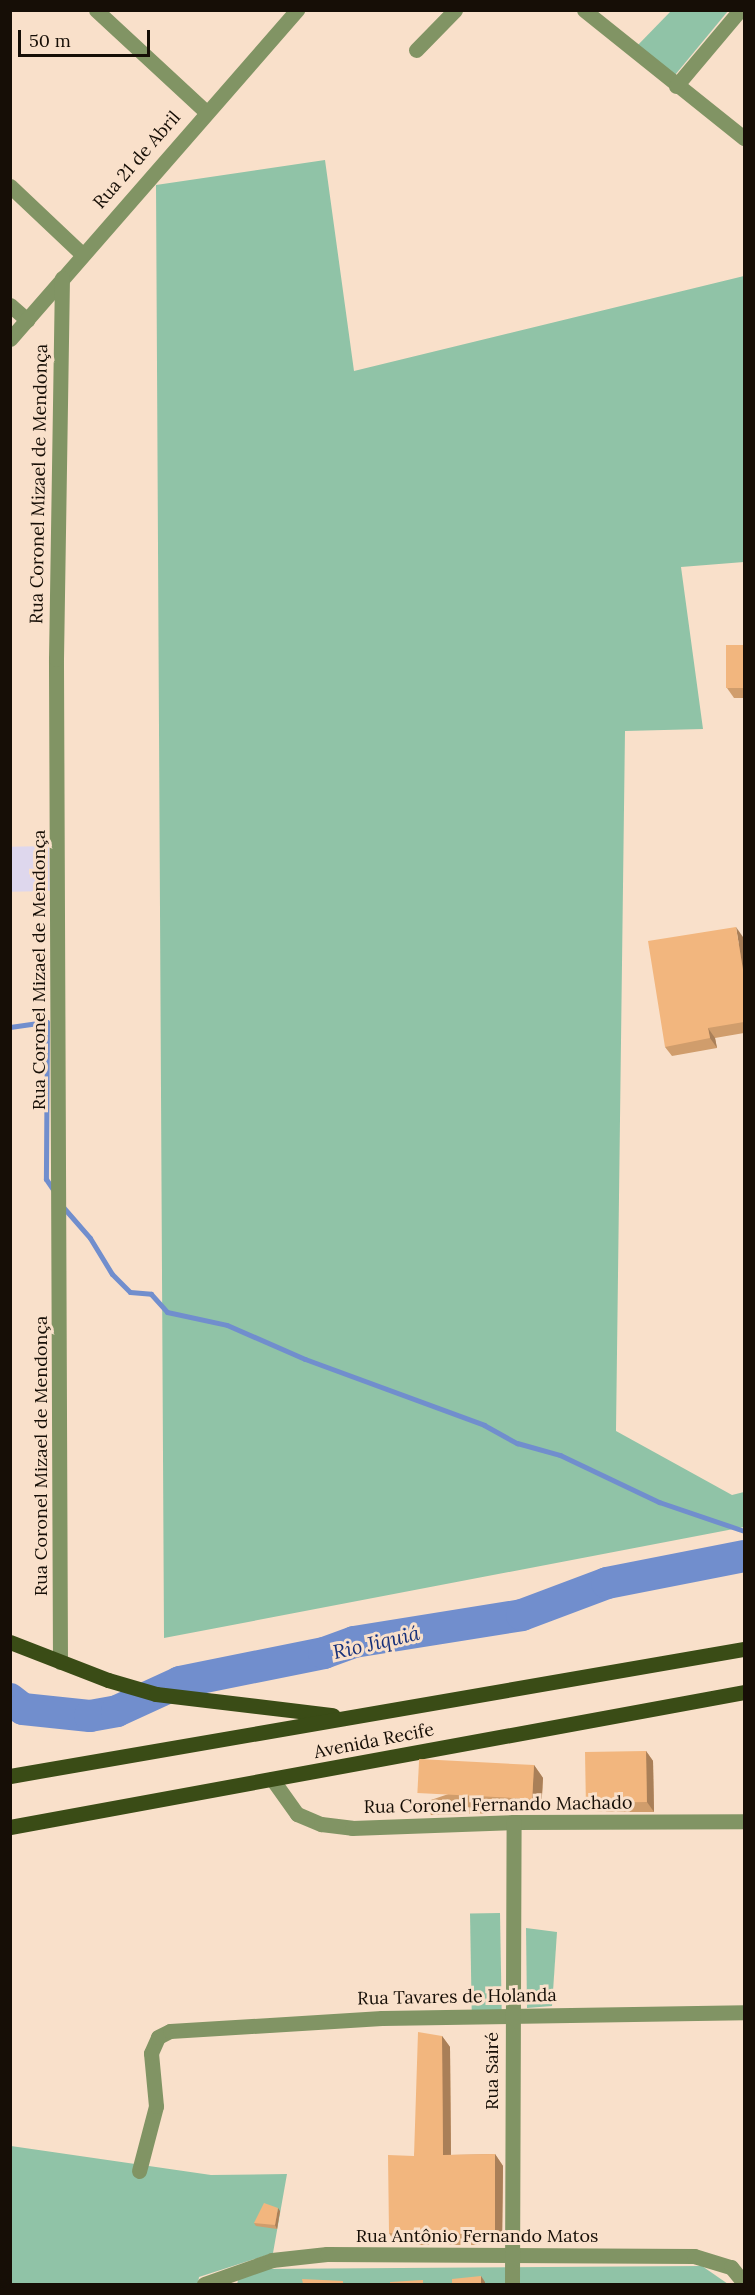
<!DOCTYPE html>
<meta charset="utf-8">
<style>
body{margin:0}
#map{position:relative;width:755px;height:2295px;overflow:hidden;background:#f9e0ca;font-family:Lora,serif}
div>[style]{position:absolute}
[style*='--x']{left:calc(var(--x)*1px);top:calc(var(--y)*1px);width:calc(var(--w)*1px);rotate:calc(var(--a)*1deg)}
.education>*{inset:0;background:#ded7ed;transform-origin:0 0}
.green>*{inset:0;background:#90c3a7;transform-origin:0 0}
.stream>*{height:5px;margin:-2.5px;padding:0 2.5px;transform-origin:2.5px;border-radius:2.5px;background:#718ecd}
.river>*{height:32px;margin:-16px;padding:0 16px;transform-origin:16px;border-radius:16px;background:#718ecd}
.minor>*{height:15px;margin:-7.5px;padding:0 7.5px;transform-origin:7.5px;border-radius:7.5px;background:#819464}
.major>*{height:15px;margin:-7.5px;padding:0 7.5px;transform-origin:7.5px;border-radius:7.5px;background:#3a4c16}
.wall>*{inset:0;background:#d09d6c}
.shaded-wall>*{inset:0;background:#a97f58}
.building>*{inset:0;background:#f2b67e;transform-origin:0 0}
span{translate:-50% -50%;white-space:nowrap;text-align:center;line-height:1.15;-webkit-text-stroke:6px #f9e0ca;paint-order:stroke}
.street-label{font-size:18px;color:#160e06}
.water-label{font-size:20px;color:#152f79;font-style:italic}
.frame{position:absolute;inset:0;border:12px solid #160e06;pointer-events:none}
.scale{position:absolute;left:18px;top:30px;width:132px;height:27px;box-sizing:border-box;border:3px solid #160e06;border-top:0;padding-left:8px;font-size:18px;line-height:21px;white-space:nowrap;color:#160e06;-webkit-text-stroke:4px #f9e0ca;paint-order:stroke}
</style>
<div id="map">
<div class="education">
<i style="left:49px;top:846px;width:45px;height:39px;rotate:89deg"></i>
</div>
<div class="green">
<i style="clip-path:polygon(671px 11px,728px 11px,675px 75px,635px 48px)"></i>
<i style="clip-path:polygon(325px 160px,354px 371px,744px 276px,744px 562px,681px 567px,703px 729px,625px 731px,616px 1431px,732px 1495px,744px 1492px,744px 1527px,164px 1638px,156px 185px)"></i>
<i style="left:500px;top:1913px;width:98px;height:30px;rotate:89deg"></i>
<i style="clip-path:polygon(526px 1928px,557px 1932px,552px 2006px,527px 2008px)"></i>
<i style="clip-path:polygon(11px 2146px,211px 2175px,287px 2174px,273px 2253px,199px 2277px,198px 2284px,11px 2284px)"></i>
<i style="clip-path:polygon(702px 2266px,728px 2284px,237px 2284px,241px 2269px)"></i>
</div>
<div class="stream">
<i style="--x:10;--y:1027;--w:37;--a:-8"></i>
<i style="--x:47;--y:1022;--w:157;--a:90.4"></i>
<i style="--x:46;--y:1179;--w:14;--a:56"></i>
<i style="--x:63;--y:1207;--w:41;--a:48.9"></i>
<i style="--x:90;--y:1238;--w:42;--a:58.6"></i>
<i style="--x:112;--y:1274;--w:25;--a:45"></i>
<i style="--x:130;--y:1292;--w:21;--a:5"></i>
<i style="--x:151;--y:1294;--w:24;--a:48"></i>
<i style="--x:167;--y:1312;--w:61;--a:12.2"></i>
<i style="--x:227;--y:1325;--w:85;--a:23.6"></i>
<i style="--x:305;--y:1359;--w:191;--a:20.2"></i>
<i style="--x:484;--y:1425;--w:38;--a:29"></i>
<i style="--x:517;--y:1443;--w:45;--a:15.6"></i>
<i style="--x:560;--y:1455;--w:110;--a:25.4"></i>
<i style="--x:659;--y:1502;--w:90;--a:18.8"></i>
</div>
<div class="river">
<i style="--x:10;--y:1699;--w:16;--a:38"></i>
<i style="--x:23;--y:1709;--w:67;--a:6"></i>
<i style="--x:90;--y:1716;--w:27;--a:-10"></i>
<i style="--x:117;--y:1711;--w:69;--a:-24.7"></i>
<i style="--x:180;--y:1682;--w:147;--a:-11.4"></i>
<i style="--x:324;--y:1653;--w:32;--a:-20"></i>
<i style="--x:354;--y:1642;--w:170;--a:-9.1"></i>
<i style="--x:522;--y:1615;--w:91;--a:-20.6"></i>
<i style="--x:607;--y:1583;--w:140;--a:-11.1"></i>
</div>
<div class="minor">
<i style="--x:96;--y:10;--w:149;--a:42.8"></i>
<i style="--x:584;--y:10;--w:205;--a:38.7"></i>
<i style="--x:416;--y:50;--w:56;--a:-45.7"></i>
<i style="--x:676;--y:86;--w:99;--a:-49.9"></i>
<i style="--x:10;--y:186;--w:99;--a:43.4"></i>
<i style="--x:10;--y:305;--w:23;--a:41"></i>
<i style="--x:10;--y:339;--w:437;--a:-48.9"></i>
<i style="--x:60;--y:1662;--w:1003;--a:-90.23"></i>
<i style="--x:56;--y:659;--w:381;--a:-89.1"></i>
<i style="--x:272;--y:1779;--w:43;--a:54.5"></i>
<i style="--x:297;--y:1814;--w:26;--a:23"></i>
<i style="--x:321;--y:1824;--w:31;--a:7"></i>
<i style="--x:352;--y:1828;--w:162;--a:-2.1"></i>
<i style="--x:514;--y:1822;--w:230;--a:-0.2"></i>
<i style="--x:139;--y:2171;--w:67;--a:-75.3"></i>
<i style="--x:156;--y:2106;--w:53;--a:-95.4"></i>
<i style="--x:151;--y:2053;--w:17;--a:-66"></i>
<i style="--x:158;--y:2037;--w:13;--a:-27"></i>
<i style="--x:170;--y:2031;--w:212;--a:-3.5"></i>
<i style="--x:382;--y:2018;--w:362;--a:-0.9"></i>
<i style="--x:204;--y:2284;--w:72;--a:-19.4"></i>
<i style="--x:272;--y:2260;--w:55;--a:-6.2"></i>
<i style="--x:327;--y:2254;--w:367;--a:0.3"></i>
<i style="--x:694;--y:2256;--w:39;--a:17"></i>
<i style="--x:731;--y:2267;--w:21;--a:51"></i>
<i style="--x:512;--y:2284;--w:462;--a:-89.8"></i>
</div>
<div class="major">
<i style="--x:10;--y:1642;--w:105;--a:21.2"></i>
<i style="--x:108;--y:1680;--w:50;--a:16.3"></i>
<i style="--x:156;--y:1694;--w:178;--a:6.8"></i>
<i style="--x:10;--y:1776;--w:745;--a:-9.82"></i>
<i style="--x:10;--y:1827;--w:746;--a:-10.42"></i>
</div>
<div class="wall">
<i style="clip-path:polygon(744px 645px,744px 698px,734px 698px,727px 688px)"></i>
<i style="clip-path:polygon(743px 937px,744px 946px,744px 1033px,715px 1038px,717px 1048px,672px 1056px,665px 1047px)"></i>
<i style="clip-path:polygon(646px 1751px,653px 1761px,654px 1812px,595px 1812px,588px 1802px)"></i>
<i style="clip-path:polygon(534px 1765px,543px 1778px,541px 1812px,431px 1815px,422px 1803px)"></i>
<i style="clip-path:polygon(442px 2036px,450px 2047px,451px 2155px,495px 2154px,503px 2166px,502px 2245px,396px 2245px,389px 2233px,414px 2156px)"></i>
<i style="clip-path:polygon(280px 2211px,277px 2229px,256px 2226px,254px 2223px)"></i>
</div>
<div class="shaded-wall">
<i style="clip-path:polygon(736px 927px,743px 937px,744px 946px,744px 976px)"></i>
<i style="clip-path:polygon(708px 1028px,715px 1038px,717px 1048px,710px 1038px)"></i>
<i style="clip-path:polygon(646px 1751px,653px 1761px,654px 1812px,647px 1802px)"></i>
<i style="clip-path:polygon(534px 1765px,543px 1778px,541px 1812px,532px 1799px)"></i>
<i style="clip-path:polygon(442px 2036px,450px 2047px,451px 2166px,443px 2155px)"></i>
<i style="clip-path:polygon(495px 2154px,503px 2166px,502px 2245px,495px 2234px)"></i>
<i style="clip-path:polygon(278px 2208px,280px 2211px,277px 2229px,275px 2225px)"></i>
<i style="clip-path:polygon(481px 2276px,485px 2282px,485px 2284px,481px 2284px)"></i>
</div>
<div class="building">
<i style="left:726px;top:645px;width:18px;height:43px"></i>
<i style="clip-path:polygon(736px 927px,744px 976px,744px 1022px,708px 1028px,710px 1038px,665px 1047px,648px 941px)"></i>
<i style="left:646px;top:1751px;width:51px;height:61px;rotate:89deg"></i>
<i style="left:534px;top:1765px;width:34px;height:115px;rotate:93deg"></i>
<i style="clip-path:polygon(418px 2032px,442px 2036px,443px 2155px,495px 2154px,495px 2234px,389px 2233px,388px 2155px,414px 2156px)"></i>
<i style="clip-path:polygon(264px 2203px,278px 2208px,275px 2225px,254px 2223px)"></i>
<i style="clip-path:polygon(481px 2276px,481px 2284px,452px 2284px,452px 2279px)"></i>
<i style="clip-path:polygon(302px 2279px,343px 2281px,343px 2284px,303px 2284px)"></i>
<i style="clip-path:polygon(423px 2280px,423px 2284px,390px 2284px,390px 2282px)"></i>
</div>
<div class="street-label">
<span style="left:137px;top:160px;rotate:-49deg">Rua 21 de Abril</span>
<span style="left:39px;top:484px;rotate:-89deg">Rua Coronel Mizael de Mendonça</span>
<span style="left:39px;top:970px;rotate:-90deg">Rua Coronel Mizael de Mendonça</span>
<span style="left:41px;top:1456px;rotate:-90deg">Rua Coronel Mizael de Mendonça</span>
<span style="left:374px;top:1741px;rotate:-11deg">Avenida Recife</span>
<span style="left:498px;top:1805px;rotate:-1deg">Rua Coronel Fernando Machado</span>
<span style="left:457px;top:1997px;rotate:-1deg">Rua Tavares de Holanda</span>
<span style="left:492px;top:2071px;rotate:-90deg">Rua Sairé</span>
<span style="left:477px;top:2236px">Rua Antônio Fernando Matos</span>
</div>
<div class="water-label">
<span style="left:376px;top:1642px;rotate:-13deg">Rio Jiquiá</span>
</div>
<div class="frame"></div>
<div class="scale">50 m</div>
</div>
